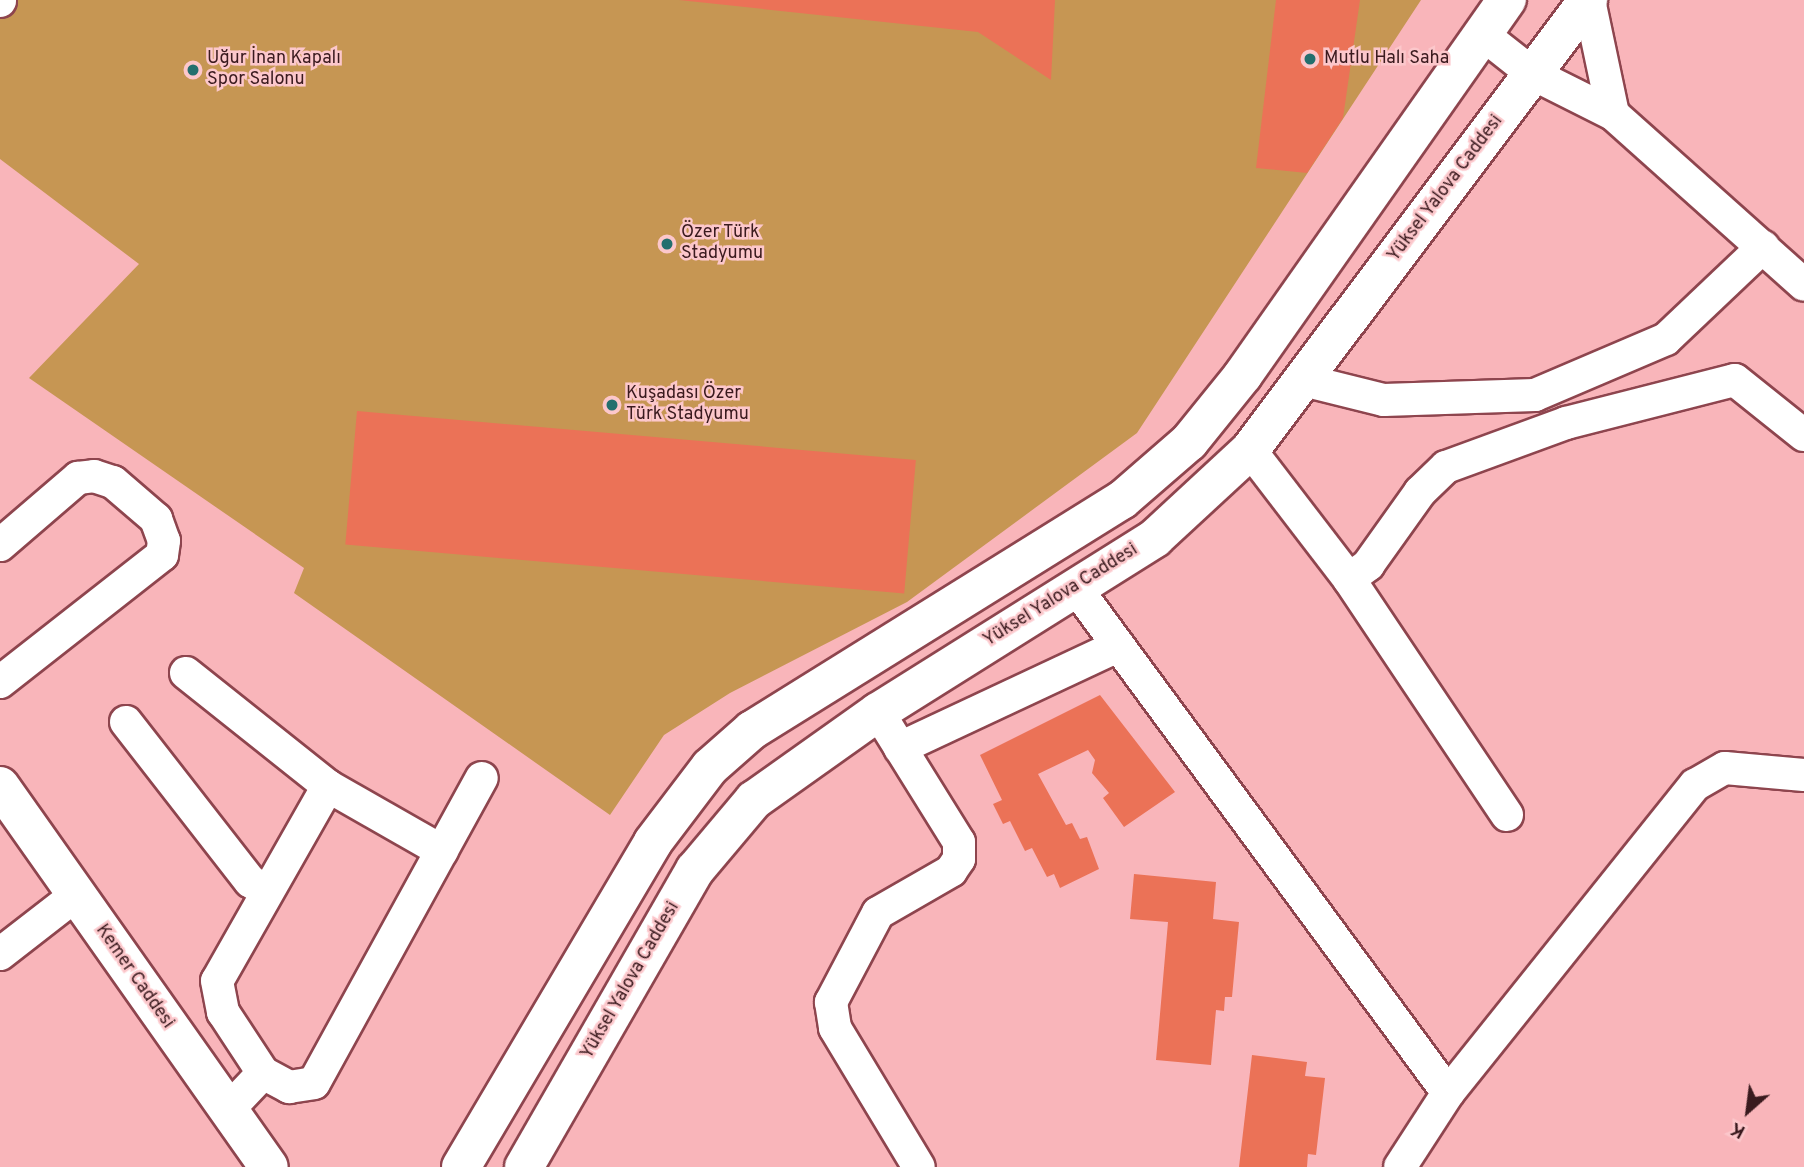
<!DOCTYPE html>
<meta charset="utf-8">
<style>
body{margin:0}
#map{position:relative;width:1804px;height:1167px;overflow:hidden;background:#f9b5ba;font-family:Overpass,sans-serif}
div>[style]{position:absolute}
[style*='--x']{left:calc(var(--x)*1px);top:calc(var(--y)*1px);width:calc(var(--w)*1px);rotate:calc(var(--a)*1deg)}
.green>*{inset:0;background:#c69653}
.building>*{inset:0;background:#eb7257;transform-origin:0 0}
.roads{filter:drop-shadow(2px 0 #8e454e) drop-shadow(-2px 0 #8e454e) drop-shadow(0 2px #8e454e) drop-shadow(0 -2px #8e454e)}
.minor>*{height:32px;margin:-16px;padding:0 16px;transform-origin:16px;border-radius:16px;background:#fff}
.major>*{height:38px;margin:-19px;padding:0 19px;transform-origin:19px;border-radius:19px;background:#fff}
.dots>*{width:19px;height:19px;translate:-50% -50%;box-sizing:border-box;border:4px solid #fcc7cb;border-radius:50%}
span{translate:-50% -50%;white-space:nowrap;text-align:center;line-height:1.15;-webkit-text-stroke:5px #fcc7cb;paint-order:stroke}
.poi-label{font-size:18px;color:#3a1a1e}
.left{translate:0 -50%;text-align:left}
.street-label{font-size:18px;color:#3a1a1e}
.north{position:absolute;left:1713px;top:1076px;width:70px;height:70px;-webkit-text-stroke:5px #fcc7cb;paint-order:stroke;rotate:208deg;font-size:19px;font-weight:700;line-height:28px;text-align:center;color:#3a1a1e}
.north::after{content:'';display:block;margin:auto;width:24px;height:32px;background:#3a1a1e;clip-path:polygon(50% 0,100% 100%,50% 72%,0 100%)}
</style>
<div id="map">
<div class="green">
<i style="clip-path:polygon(7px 0,1421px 0,1137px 433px,907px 602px,730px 693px,664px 735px,610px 815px,294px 593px,304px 568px,29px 378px,139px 264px,0 159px,0 9px)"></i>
</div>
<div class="building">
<i style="clip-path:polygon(679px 0,1055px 0,1051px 80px,978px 32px)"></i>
<i style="clip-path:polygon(1276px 0,1360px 0,1343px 118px,1307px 173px,1256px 168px)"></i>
<i style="left:357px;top:411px;width:561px;height:134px;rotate:5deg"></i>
<i style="clip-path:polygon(1100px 695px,1175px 792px,1124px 827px,1103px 798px,1109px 793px,1092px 773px,1095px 760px,1088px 750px,1038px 774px,1066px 825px,1072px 823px,1080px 839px,1087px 837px,1099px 869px,1060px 888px,1054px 874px,1047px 877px,1032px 848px,1025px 851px,1010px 821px,1003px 824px,993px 804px,1002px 800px,980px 755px)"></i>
<i style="clip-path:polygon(1134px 874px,1216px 882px,1213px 919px,1239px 922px,1232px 997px,1225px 997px,1224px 1011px,1216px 1010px,1211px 1065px,1156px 1060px,1168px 922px,1130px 919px)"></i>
<i style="clip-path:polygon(1252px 1055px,1307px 1062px,1305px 1076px,1325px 1078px,1316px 1155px,1308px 1154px,1307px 1167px,1239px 1167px)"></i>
</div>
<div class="roads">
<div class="minor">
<i style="--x:1589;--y:0;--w:116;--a:78.1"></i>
<i style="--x:0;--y:1;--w:1;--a:-90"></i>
<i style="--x:1481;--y:33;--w:66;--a:38.3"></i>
<i style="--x:1533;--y:74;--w:89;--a:26.6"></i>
<i style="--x:1613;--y:114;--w:256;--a:41.8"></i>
<i style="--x:1303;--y:380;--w:83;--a:13.9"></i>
<i style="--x:1384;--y:400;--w:151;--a:-1.9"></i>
<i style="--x:1535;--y:395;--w:142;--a:-23.1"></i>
<i style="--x:1666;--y:339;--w:134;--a:-43.5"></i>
<i style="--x:1250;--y:450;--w:163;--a:52.5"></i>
<i style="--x:1349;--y:579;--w:284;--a:56.2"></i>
<i style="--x:0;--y:545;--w:103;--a:-40.7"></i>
<i style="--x:78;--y:478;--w:16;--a:-7"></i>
<i style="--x:94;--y:476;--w:20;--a:18"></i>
<i style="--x:113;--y:482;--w:57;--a:40.7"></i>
<i style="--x:156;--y:519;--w:23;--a:70"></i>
<i style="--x:164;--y:541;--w:14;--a:98"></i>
<i style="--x:162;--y:555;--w:206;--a:141.9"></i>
<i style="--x:1349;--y:579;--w:24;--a:-36"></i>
<i style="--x:1368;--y:565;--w:90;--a:-54.5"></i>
<i style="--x:1420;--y:492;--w:36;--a:-44"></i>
<i style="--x:1446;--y:467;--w:128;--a:-20.1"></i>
<i style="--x:1566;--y:423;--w:174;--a:-14.3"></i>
<i style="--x:1735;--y:380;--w:88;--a:38.6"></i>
<i style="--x:1076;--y:588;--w:627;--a:53.62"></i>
<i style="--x:1448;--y:1093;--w:88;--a:123"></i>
<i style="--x:186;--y:673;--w:181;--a:38.5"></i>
<i style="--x:328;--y:786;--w:131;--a:29.7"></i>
<i style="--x:878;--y:712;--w:153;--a:58.1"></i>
<i style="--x:959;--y:842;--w:17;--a:90"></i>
<i style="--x:959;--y:859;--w:14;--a:124"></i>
<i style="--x:951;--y:871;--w:84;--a:150.1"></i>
<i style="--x:878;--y:913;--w:101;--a:117.8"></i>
<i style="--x:831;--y:1002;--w:26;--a:81"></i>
<i style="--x:835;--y:1028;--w:162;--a:58.9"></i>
<i style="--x:126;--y:722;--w:202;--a:52.1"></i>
<i style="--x:250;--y:881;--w:18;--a:34"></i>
<i style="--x:900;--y:748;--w:241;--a:-25.1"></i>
<i style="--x:328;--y:786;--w:224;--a:119.6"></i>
<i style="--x:217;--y:981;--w:32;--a:79"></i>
<i style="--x:223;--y:1012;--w:73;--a:56.7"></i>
<i style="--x:263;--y:1073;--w:30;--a:28"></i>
<i style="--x:289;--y:1087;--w:25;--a:-9"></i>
<i style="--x:314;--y:1083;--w:348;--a:-61.2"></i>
<i style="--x:0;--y:954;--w:96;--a:-37.8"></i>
<i style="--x:1448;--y:1093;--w:395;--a:-51.3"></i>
<i style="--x:1695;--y:785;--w:34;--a:-30"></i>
<i style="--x:1725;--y:768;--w:79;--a:5.1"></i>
<i style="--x:228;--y:1110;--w:51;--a:-46.6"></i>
</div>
<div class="major">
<i style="--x:0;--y:786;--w:466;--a:54.8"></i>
<i style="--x:461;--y:1167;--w:377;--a:-59.4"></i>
<i style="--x:653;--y:842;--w:94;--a:-52.8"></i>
<i style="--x:710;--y:767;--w:56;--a:-41.4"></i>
<i style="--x:752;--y:730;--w:436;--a:-31.9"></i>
<i style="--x:1122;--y:500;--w:89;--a:-40.9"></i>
<i style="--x:1189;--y:442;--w:86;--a:-51.1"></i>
<i style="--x:1243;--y:375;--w:459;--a:-54.9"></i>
<i style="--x:524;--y:1167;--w:343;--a:-60.1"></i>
<i style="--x:695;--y:870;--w:92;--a:-49.9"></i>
<i style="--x:754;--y:800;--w:152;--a:-35.4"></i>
<i style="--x:878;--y:712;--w:327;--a:-32.1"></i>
<i style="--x:1155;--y:538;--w:129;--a:-42.8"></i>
<i style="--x:1250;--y:450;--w:563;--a:-53.09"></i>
</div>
</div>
<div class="dots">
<i style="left:1310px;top:59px;background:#246f6e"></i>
<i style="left:193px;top:70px;background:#246f6e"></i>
<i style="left:667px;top:244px;background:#246f6e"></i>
<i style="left:612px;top:405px;background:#246f6e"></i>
</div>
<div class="poi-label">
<span class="left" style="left:1324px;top:59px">Mutlu Halı Saha</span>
<span class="left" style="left:207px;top:70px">Uğur İnan Kapalı<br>Spor Salonu</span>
<span class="left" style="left:681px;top:244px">Özer Türk<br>Stadyumu</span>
<span class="left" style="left:626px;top:405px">Kuşadası Özer<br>Türk Stadyumu</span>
</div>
<div class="street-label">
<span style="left:1446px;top:189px;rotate:-53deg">Yüksel Yalova Caddesi</span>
<span style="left:1061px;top:596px;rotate:-32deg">Yüksel Yalova Caddesi</span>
<span style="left:134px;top:977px;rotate:55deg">Kemer Caddesi</span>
<span style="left:631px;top:981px;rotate:-60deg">Yüksel Yalova Caddesi</span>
</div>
<div class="north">K</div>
</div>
